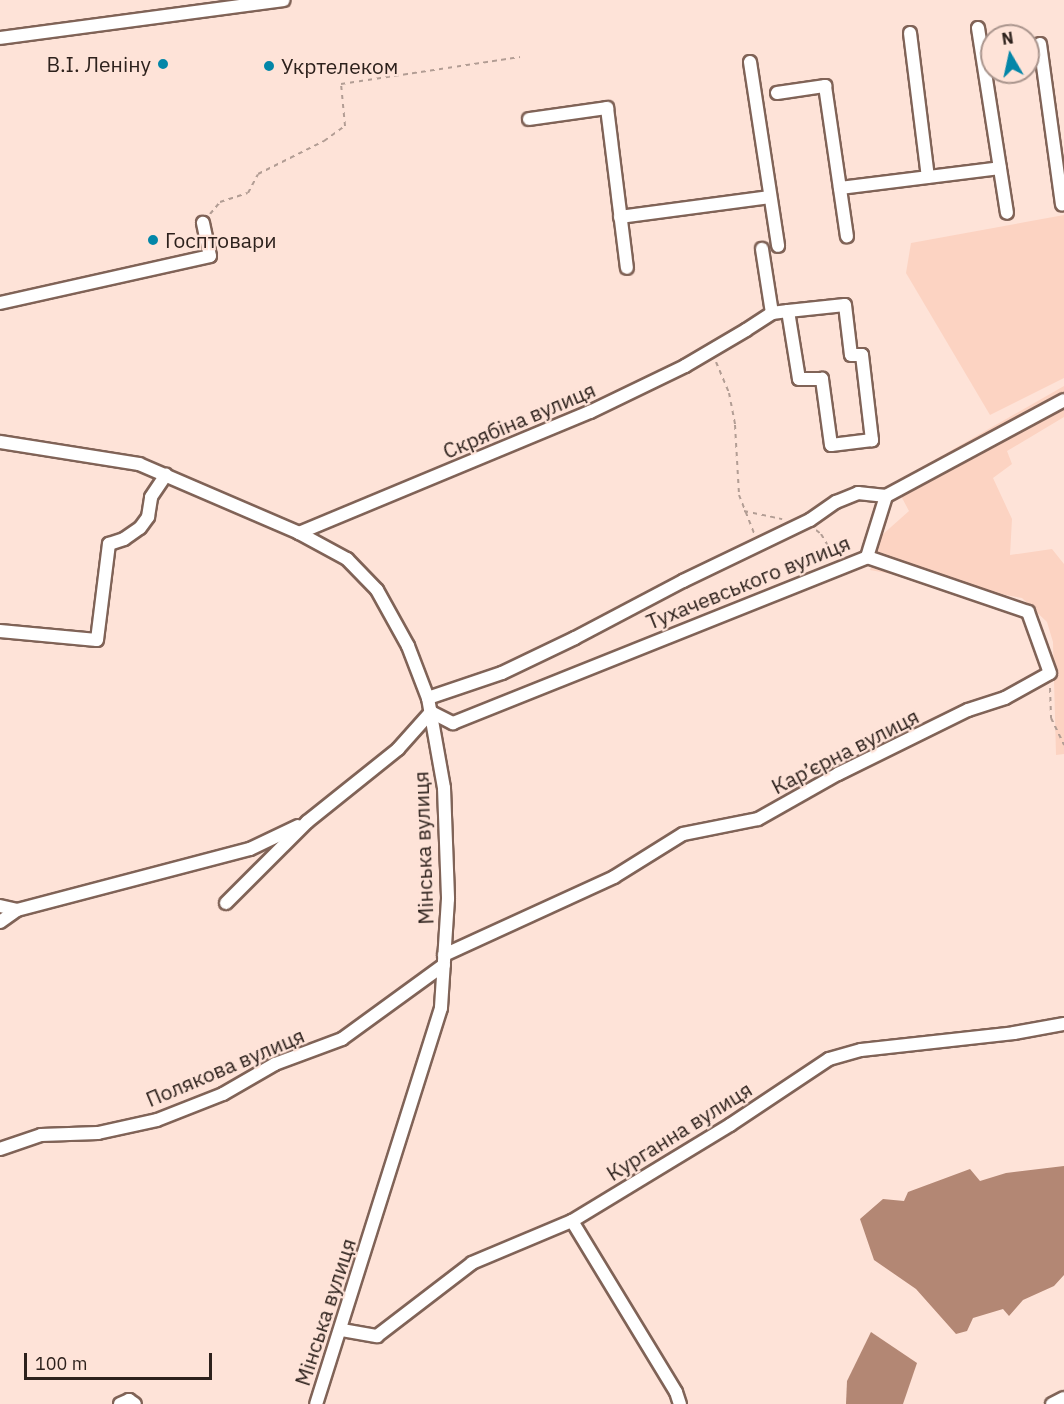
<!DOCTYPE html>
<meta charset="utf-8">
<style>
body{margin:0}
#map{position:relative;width:1064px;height:1404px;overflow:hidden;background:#fee3d8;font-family:"IBM Plex Sans",sans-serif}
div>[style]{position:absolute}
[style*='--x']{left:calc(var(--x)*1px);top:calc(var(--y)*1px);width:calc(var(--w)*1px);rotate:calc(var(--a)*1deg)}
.built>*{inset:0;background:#fcd3c2}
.water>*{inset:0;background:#b38774}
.path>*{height:2px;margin-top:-1px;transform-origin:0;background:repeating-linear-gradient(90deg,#b29d94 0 4.5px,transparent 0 9px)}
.roads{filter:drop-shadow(2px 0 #806357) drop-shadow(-2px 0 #806357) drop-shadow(0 2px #806357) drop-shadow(0 -2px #806357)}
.minor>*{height:12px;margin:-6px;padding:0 6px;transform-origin:6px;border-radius:6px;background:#fff}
.dots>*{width:16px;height:16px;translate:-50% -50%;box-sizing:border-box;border:3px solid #fee3d8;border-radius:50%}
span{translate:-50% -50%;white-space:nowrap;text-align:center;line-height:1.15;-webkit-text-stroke:4.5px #fee3d8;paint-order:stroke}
.poi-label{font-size:21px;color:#2d211c}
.right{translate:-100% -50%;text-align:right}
.left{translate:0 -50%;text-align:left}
.street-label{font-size:21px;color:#2d211c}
.north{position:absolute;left:980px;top:24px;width:60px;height:60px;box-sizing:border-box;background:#fee3d8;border:2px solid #aa958d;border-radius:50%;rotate:351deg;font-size:16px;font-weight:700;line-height:24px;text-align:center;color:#2d211c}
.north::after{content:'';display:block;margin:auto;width:21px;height:27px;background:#0386a8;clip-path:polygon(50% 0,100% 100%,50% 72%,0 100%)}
.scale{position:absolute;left:24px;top:1353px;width:188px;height:27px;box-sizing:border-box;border:3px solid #2d211c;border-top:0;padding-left:8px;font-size:18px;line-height:21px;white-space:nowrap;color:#2d211c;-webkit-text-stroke:4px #fee3d8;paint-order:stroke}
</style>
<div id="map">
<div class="built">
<i style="clip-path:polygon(1064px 215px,1064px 378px,990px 415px,906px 273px,911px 243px)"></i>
<i style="clip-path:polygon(1064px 386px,1064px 417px,1007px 451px,1012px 464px,993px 478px,1012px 519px,1010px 555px,1052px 549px,1064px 564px,1064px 754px,1056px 755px,1053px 642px,1047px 622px,1022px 598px,870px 570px,882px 535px,909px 511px,894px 483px)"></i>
</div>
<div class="water">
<i style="clip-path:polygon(1064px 1166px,1064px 1275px,1054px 1286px,1023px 1300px,1009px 1316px,1003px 1309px,973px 1318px,967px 1331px,956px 1334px,916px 1289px,874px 1260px,860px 1219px,883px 1199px,904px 1201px,908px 1192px,970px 1169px,980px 1181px,1006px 1173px)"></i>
<i style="clip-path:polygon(871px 1332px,917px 1363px,903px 1404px,846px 1404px,847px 1381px)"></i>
</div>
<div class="path">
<i style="--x:210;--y:214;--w:16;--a:-50"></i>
<i style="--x:220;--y:202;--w:29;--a:-18"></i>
<i style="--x:248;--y:193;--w:21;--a:-62"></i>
<i style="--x:258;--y:174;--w:74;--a:-26.6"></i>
<i style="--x:324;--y:141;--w:26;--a:-36"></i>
<i style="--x:345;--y:126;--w:42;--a:-95.4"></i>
<i style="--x:341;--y:84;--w:181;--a:-8.6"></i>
<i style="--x:716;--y:362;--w:34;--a:67"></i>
<i style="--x:729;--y:393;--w:33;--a:79"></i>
<i style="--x:735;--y:425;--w:70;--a:86.7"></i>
<i style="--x:739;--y:495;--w:41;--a:68.5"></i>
<i style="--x:744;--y:511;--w:39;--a:12"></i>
<i style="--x:816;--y:530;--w:6;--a:39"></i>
<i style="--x:821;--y:534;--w:27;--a:59"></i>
<i style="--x:1050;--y:688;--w:30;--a:88"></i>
<i style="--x:1051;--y:718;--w:30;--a:64"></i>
</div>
<div class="roads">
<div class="minor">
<i style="--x:978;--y:28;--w:187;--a:81.1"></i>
<i style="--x:910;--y:33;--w:145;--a:82.9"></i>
<i style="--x:0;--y:38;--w:286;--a:-7.6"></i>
<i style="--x:1040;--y:44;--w:162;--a:82.2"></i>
<i style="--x:750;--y:62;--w:186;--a:81.3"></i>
<i style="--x:777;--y:93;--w:49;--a:-8.3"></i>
<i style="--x:825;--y:86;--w:152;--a:81.7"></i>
<i style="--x:529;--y:119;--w:79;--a:-8"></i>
<i style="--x:607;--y:108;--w:161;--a:82.9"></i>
<i style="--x:840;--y:188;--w:161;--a:-7.1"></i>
<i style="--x:620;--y:217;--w:151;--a:-7.6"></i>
<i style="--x:0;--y:303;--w:215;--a:-12.6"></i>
<i style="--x:210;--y:256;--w:34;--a:-102"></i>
<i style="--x:772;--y:313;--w:16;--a:-7"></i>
<i style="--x:788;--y:311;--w:57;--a:-6"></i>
<i style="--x:845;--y:305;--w:50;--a:83.2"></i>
<i style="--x:851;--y:355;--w:11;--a:0"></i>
<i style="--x:862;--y:355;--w:86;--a:83.3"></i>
<i style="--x:872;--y:440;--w:41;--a:173"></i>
<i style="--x:831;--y:445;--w:67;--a:-97.8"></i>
<i style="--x:822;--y:379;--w:23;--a:180"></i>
<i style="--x:799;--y:379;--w:69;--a:-99.2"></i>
<i style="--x:0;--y:442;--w:141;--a:9"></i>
<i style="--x:139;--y:464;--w:174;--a:23.3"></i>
<i style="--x:299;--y:533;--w:55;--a:28.4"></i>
<i style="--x:347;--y:559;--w:43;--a:45.9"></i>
<i style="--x:377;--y:590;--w:64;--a:61"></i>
<i style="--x:408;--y:646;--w:56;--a:69"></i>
<i style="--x:428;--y:698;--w:91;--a:79.9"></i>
<i style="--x:444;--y:788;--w:111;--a:87.9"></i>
<i style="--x:448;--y:899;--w:109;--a:93.7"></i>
<i style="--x:441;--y:1008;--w:415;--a:107.5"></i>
<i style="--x:299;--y:533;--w:315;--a:-22.6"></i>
<i style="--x:590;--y:412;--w:106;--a:-25.8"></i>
<i style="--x:685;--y:366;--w:71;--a:-30.5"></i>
<i style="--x:746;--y:330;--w:31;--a:-33"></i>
<i style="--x:772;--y:313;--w:65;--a:-98.9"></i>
<i style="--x:0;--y:631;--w:97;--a:5.3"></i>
<i style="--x:97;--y:640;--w:97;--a:-82.9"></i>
<i style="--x:109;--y:544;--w:16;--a:-18"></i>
<i style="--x:124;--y:539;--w:19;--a:-35"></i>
<i style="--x:140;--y:528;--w:14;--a:-54"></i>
<i style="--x:148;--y:517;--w:20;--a:-81"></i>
<i style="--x:151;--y:497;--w:27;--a:-56"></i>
<i style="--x:428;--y:698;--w:78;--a:-18.7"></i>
<i style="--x:502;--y:673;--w:81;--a:-25.6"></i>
<i style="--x:575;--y:638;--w:122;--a:-27.8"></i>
<i style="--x:683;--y:581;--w:141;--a:-25.7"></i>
<i style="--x:810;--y:520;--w:32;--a:-35"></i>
<i style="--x:836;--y:502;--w:24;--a:-22"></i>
<i style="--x:858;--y:493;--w:28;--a:6"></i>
<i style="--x:226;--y:903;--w:115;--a:-45"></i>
<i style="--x:307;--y:822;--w:117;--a:-38.7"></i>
<i style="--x:398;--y:749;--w:50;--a:-48.3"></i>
<i style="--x:431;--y:712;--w:25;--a:27"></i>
<i style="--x:453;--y:723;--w:446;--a:-21.8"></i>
<i style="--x:867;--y:557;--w:64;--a:-72.7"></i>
<i style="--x:886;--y:496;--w:202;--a:-28.3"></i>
<i style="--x:0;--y:906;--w:17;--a:13"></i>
<i style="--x:17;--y:910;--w:241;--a:-14.7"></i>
<i style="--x:250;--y:849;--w:53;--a:-25.6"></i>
<i style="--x:0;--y:922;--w:21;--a:-35"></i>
<i style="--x:444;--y:955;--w:187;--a:-24.6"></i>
<i style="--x:614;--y:877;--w:81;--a:-31.9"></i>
<i style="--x:683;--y:834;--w:76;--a:-11.3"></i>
<i style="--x:758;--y:819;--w:92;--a:-29.4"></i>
<i style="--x:838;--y:774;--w:145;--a:-26.2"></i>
<i style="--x:968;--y:710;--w:39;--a:-18"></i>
<i style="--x:1005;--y:698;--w:51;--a:-29.1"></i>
<i style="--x:1050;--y:673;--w:65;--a:-109.8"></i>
<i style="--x:1028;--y:612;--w:170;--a:-161.1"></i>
<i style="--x:0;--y:1149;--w:43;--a:-18.9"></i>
<i style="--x:41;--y:1135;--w:57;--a:-2"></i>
<i style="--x:98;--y:1133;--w:60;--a:-12.4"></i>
<i style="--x:157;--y:1120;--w:71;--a:-21.5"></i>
<i style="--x:223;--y:1094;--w:60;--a:-30"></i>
<i style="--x:275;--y:1064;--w:72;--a:-20.5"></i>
<i style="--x:342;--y:1039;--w:126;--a:-36"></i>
<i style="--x:572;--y:1221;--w:200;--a:58.7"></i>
<i style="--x:676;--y:1392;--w:13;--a:72"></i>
<i style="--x:342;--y:1330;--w:36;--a:10"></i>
<i style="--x:377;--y:1336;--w:120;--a:-37.5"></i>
<i style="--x:472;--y:1263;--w:108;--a:-22.8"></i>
<i style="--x:572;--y:1221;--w:185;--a:-31.3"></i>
<i style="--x:730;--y:1125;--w:119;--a:-33.7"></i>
<i style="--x:829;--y:1059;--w:33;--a:-16"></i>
<i style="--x:861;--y:1050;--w:154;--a:-6.3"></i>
<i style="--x:1014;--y:1033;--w:51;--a:-10.2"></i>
<i style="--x:120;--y:1404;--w:10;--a:-24"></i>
<i style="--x:129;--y:1400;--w:7;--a:34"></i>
<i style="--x:1052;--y:1404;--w:13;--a:-27"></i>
</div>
</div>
<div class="dots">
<i style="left:163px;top:64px;background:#0386a8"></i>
<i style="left:269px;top:66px;background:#0386a8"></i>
<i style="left:153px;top:240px;background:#0386a8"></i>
</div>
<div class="poi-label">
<span class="right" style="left:151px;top:64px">В.І. Леніну</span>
<span class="left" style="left:281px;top:66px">Укртелеком</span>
<span class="left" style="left:165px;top:240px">Госптовари</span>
</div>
<div class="street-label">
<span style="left:519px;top:420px;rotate:-23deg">Скрябіна вулиця</span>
<span style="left:748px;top:582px;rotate:-22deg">Тухачевського вулиця</span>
<span style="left:845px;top:751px;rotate:-27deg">Кар’єрна вулиця</span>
<span style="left:423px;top:848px;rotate:-92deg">Мінська вулиця</span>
<span style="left:225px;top:1067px;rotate:-23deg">Полякова вулиця</span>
<span style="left:679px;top:1131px;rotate:-32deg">Курганна вулиця</span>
<span style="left:325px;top:1312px;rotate:-72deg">Мінська вулиця</span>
</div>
<div class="north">N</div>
<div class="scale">100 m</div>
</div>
